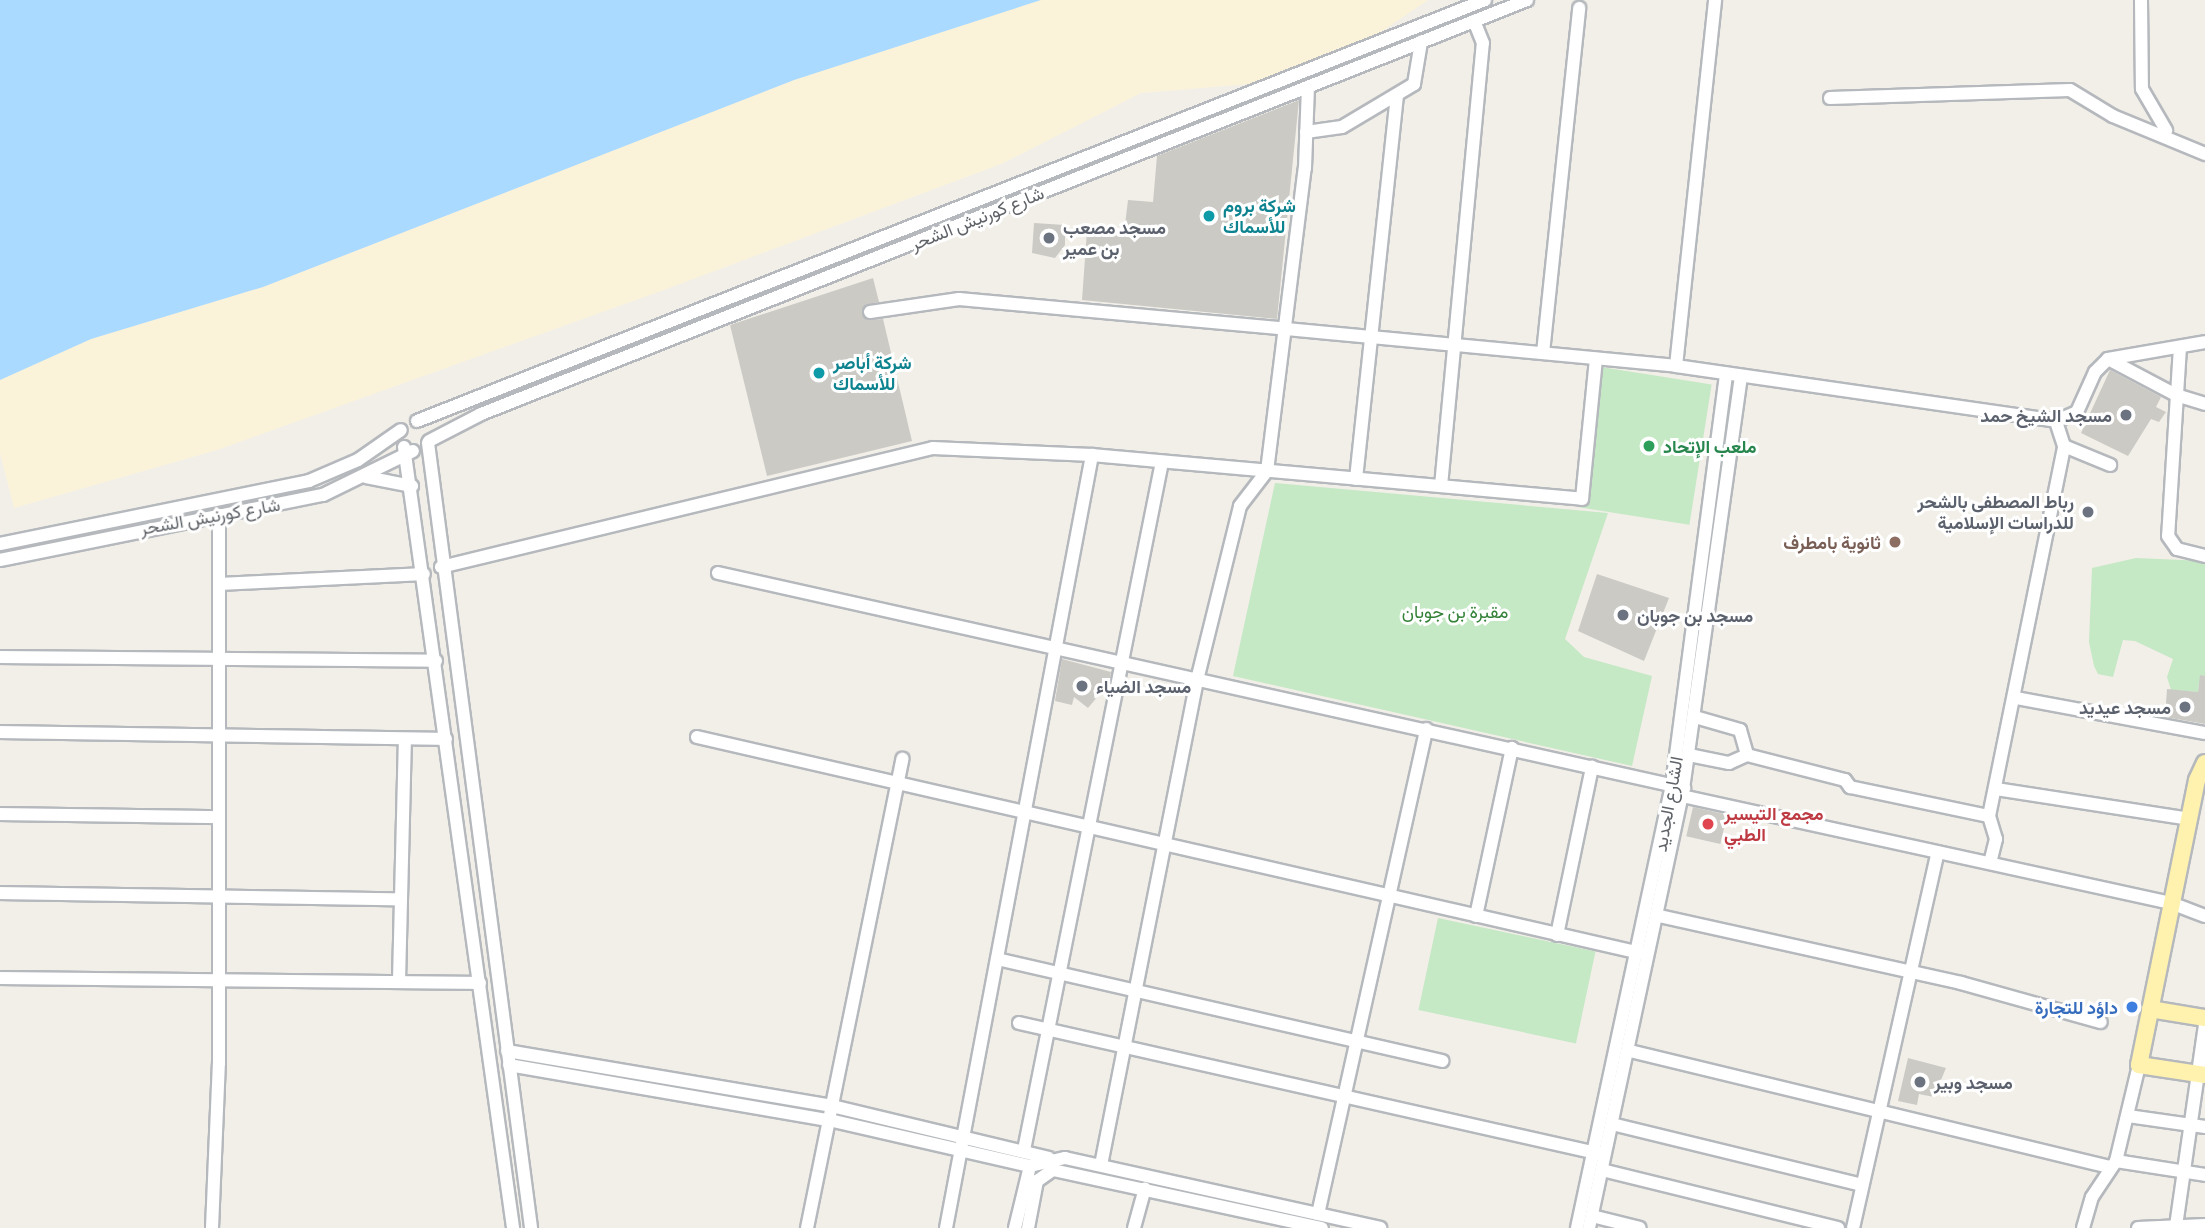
<!DOCTYPE html>
<meta charset="utf-8">
<style>
body{margin:0}
#map{position:relative;width:2205px;height:1228px;overflow:hidden;background:#f1efe8;font-family:Manrope,Vazirmatn,sans-serif}
div>[style]{position:absolute}
[style*='--x']{left:calc(var(--x)*1px);top:calc(var(--y)*1px);width:calc(var(--w)*1px);rotate:calc(var(--a)*1deg)}
.green>*{inset:0;background:#c5e8c5;transform-origin:0 0}
.sand>*{inset:0;background:#fbf3d9}
.water>*{inset:0;background:#aadaff}
.building>*{inset:0;background:#cccac5;transform-origin:0 0}
.roads{filter:drop-shadow(2px 0 #b5b8bc) drop-shadow(-2px 0 #b5b8bc) drop-shadow(0 2px #b5b8bc) drop-shadow(0 -2px #b5b8bc)}
.minor>*{height:12px;margin:-6px;padding:0 6px;transform-origin:6px;border-radius:6px;background:#fff}
.major>*{height:16px;margin:-8px;padding:0 8px;transform-origin:8px;border-radius:8px;background:#fff2af}
.dots>*{width:19px;height:19px;translate:-50% -50%;box-sizing:border-box;border:4px solid #fff;border-radius:50%}
span{translate:-50% -50%;white-space:nowrap;text-align:center;line-height:1.15;-webkit-text-stroke:6px #fff;paint-order:stroke}
.culture-label{font-size:18px;color:#0d838f;font-weight:700}
.left{translate:0 -50%;text-align:left}
.street-label{font-size:18px;color:#5f6368}
.worship-label{font-size:18px;color:#5b616d;font-weight:700}
.right{translate:-100% -50%;text-align:right}
.leisure-label{font-size:18px;color:#27864d;font-weight:700}
.education-label{font-size:18px;color:#785e54;font-weight:700}
.park-label{font-size:18px;color:#348238}
.health-label{font-size:18px;color:#be3a42;font-weight:700}
.shop-label{font-size:18px;color:#366cbe;font-weight:700}
</style>
<div id="map">
<div class="green">
<i style="left:1601px;top:367px;width:112px;height:142px;rotate:9deg"></i>
<i style="clip-path:polygon(1275px 483px,1608px 513px,1565px 639px,1584px 657px,1652px 676px,1632px 766px,1233px 676px)"></i>
<i style="clip-path:polygon(2136px 558px,2205px 561px,2205px 685px,2199px 683px,2198px 692px,2171px 690px,2167px 677px,2173px 659px,2135px 641px,2123px 640px,2113px 677px,2098px 674px,2094px 666px,2089px 642px,2092px 568px)"></i>
<i style="left:1438px;top:918px;width:161px;height:94px;rotate:12deg"></i>
</div>
<div class="sand">
<i style="clip-path:polygon(1041px 0,1428px 0,1369px 40px,1276px 82px,1141px 93px,1001px 164px,661px 291px,217px 450px,14px 508px,0 453px,0 380px,91px 339px,263px 287px,794px 80px)"></i>
</div>
<div class="water">
<i style="clip-path:polygon(0 0,1041px 0,794px 80px,263px 287px,91px 339px,0 380px)"></i>
</div>
<div class="building">
<i style="clip-path:polygon(1299px 100px,1277px 319px,1082px 300px,1087px 230px,1124px 233px,1128px 200px,1153px 202px,1157px 156px)"></i>
<i style="clip-path:polygon(1034px 223px,1065px 225px,1065px 245px,1055px 258px,1032px 253px)"></i>
<i style="clip-path:polygon(873px 278px,879px 302px,865px 305px,862px 314px,867px 320px,883px 319px,912px 441px,767px 476px,730px 325px)"></i>
<i style="clip-path:polygon(2110px 370px,2161px 397px,2156px 407px,2166px 412px,2159px 422px,2151px 419px,2128px 456px,2081px 433px)"></i>
<i style="clip-path:polygon(1597px 574px,1669px 598px,1644px 661px,1578px 631px)"></i>
<i style="clip-path:polygon(1062px 659px,1111px 672px,1109px 683px,1088px 708px,1074px 697px,1072px 705px,1055px 701px)"></i>
<i style="clip-path:polygon(2200px 675px,2205px 676px,2205px 724px,2165px 717px,2167px 689px,2198px 692px)"></i>
<i style="left:1693px;top:807px;width:35px;height:30px;rotate:13deg"></i>
<i style="clip-path:polygon(1908px 1058px,1946px 1068px,1934px 1097px,1919px 1094px,1917px 1105px,1898px 1101px)"></i>
</div>
<div class="roads">
<div class="minor">
<i style="--x:2141;--y:0;--w:89;--a:89.4"></i>
<i style="--x:2142;--y:89;--w:48;--a:59.7"></i>
<i style="--x:1830;--y:98;--w:240;--a:-1.9"></i>
<i style="--x:2070;--y:90;--w:50;--a:31.2"></i>
<i style="--x:2113;--y:116;--w:100;--a:22.4"></i>
<i style="--x:1306;--y:132;--w:36;--a:-8"></i>
<i style="--x:1342;--y:127;--w:84;--a:-30.8"></i>
<i style="--x:1414;--y:84;--w:43;--a:-80.5"></i>
<i style="--x:870;--y:312;--w:90;--a:-8.3"></i>
<i style="--x:959;--y:299;--w:329;--a:5.2"></i>
<i style="--x:1287;--y:329;--w:391;--a:5.4"></i>
<i style="--x:1676;--y:366;--w:384;--a:8.2"></i>
<i style="--x:2056;--y:421;--w:23;--a:-23"></i>
<i style="--x:2077;--y:412;--w:44;--a:-65.8"></i>
<i style="--x:2095;--y:372;--w:18;--a:-45"></i>
<i style="--x:2108;--y:359;--w:98;--a:-9.9"></i>
<i style="--x:2180;--y:347;--w:189;--a:93.6"></i>
<i style="--x:2168;--y:536;--w:16;--a:55"></i>
<i style="--x:2177;--y:549;--w:29;--a:14"></i>
<i style="--x:1543;--y:353;--w:347;--a:-84"></i>
<i style="--x:2108;--y:359;--w:77;--a:27.9"></i>
<i style="--x:2176;--y:395;--w:30;--a:17"></i>
<i style="--x:1676;--y:366;--w:368;--a:-83.9"></i>
<i style="--x:417;--y:421;--w:1148;--a:-21.51"></i>
<i style="--x:429;--y:441;--w:59;--a:-27.4"></i>
<i style="--x:481;--y:414;--w:1125;--a:-21.59"></i>
<i style="--x:428;--y:443;--w:792;--a:82.52"></i>
<i style="--x:2064;--y:446;--w:50;--a:22.4"></i>
<i style="--x:404;--y:447;--w:789;--a:82.05"></i>
<i style="--x:366;--y:477;--w:47;--a:11.1"></i>
<i style="--x:1356;--y:479;--w:386;--a:-83.9"></i>
<i style="--x:1441;--y:486;--w:445;--a:-84.6"></i>
<i style="--x:1483;--y:43;--w:24;--a:-112"></i>
<i style="--x:0;--y:544;--w:315;--a:-11.5"></i>
<i style="--x:309;--y:481;--w:53;--a:-23.2"></i>
<i style="--x:358;--y:460;--w:52;--a:-34.9"></i>
<i style="--x:0;--y:560;--w:329;--a:-11.4"></i>
<i style="--x:323;--y:495;--w:100;--a:-26.1"></i>
<i style="--x:441;--y:567;--w:506;--a:-13.6"></i>
<i style="--x:933;--y:448;--w:159;--a:2.5"></i>
<i style="--x:1092;--y:455;--w:492;--a:5.1"></i>
<i style="--x:1582;--y:499;--w:141;--a:-84.3"></i>
<i style="--x:718;--y:573;--w:990;--a:12.55"></i>
<i style="--x:220;--y:584;--w:204;--a:-2.8"></i>
<i style="--x:0;--y:657;--w:436;--a:0.5"></i>
<i style="--x:2016;--y:698;--w:192;--a:10.5"></i>
<i style="--x:1695;--y:717;--w:47;--a:16.1"></i>
<i style="--x:1740;--y:730;--w:26;--a:74"></i>
<i style="--x:0;--y:732;--w:446;--a:0.9"></i>
<i style="--x:697;--y:737;--w:967;--a:12.9"></i>
<i style="--x:1689;--y:755;--w:41;--a:11.3"></i>
<i style="--x:1729;--y:763;--w:20;--a:-24"></i>
<i style="--x:1747;--y:755;--w:101;--a:14.3"></i>
<i style="--x:1845;--y:780;--w:9;--a:54"></i>
<i style="--x:1850;--y:787;--w:142;--a:11.8"></i>
<i style="--x:1996;--y:789;--w:196;--a:8.8"></i>
<i style="--x:1682;--y:796;--w:501;--a:12.34"></i>
<i style="--x:2171;--y:903;--w:36;--a:21"></i>
<i style="--x:0;--y:814;--w:219;--a:0.8"></i>
<i style="--x:1990;--y:863;--w:25;--a:-76"></i>
<i style="--x:1996;--y:839;--w:24;--a:-107"></i>
<i style="--x:1989;--y:816;--w:378;--a:-78.5"></i>
<i style="--x:2064;--y:446;--w:26;--a:-108"></i>
<i style="--x:0;--y:893;--w:401;--a:0.9"></i>
<i style="--x:1476;--y:916;--w:172;--a:-77.9"></i>
<i style="--x:1659;--y:916;--w:309;--a:12.5"></i>
<i style="--x:1961;--y:983;--w:145;--a:15.6"></i>
<i style="--x:1557;--y:935;--w:172;--a:-78.2"></i>
<i style="--x:997;--y:959;--w:457;--a:12.9"></i>
<i style="--x:0;--y:978;--w:480;--a:0.6"></i>
<i style="--x:399;--y:981;--w:242;--a:-88.6"></i>
<i style="--x:1019;--y:1023;--w:597;--a:12.69"></i>
<i style="--x:507;--y:1051;--w:330;--a:9.6"></i>
<i style="--x:832;--y:1106;--w:223;--a:13.5"></i>
<i style="--x:1630;--y:1051;--w:492;--a:13.6"></i>
<i style="--x:509;--y:1065;--w:325;--a:9.8"></i>
<i style="--x:829;--y:1120;--w:206;--a:12.9"></i>
<i style="--x:2128;--y:1116;--w:78;--a:8.1"></i>
<i style="--x:1612;--y:1124;--w:257;--a:13.7"></i>
<i style="--x:1024;--y:1150;--w:702;--a:-78.66"></i>
<i style="--x:2116;--y:1161;--w:90;--a:8.9"></i>
<i style="--x:1101;--y:1165;--w:499;--a:-78.8"></i>
<i style="--x:1198;--y:676;--w:175;--a:-76.1"></i>
<i style="--x:1240;--y:506;--w:44;--a:-52.4"></i>
<i style="--x:1267;--y:471;--w:305;--a:-82.9"></i>
<i style="--x:1305;--y:168;--w:80;--a:-87.9"></i>
<i style="--x:1602;--y:1170;--w:243;--a:13.8"></i>
<i style="--x:1318;--y:1214;--w:497;--a:-77.4"></i>
<i style="--x:1592;--y:1216;--w:49;--a:14"></i>
<i style="--x:2176;--y:1226;--w:203;--a:-81.8"></i>
<i style="--x:212;--y:1228;--w:165;--a:-87.6"></i>
<i style="--x:219;--y:1063;--w:548;--a:-90"></i>
<i style="--x:807;--y:1228;--w:479;--a:-78.5"></i>
<i style="--x:946;--y:1228;--w:787;--a:-79.3"></i>
<i style="--x:1015;--y:1228;--w:64;--a:-76.4"></i>
<i style="--x:1030;--y:1166;--w:36;--a:-13"></i>
<i style="--x:1065;--y:1158;--w:323;--a:12.5"></i>
<i style="--x:1028;--y:1228;--w:48;--a:-79.2"></i>
<i style="--x:1037;--y:1181;--w:19;--a:-35"></i>
<i style="--x:1053;--y:1170;--w:275;--a:12.2"></i>
<i style="--x:1134;--y:1228;--w:41;--a:-74.6"></i>
<i style="--x:1577;--y:1228;--w:453;--a:-77.9"></i>
<i style="--x:1672;--y:785;--w:415;--a:-82.5"></i>
<i style="--x:1589;--y:1228;--w:442;--a:-77.9"></i>
<i style="--x:1682;--y:796;--w:424;--a:-82"></i>
<i style="--x:1853;--y:1228;--w:385;--a:-77.3"></i>
<i style="--x:2083;--y:1228;--w:32;--a:-74"></i>
<i style="--x:2092;--y:1197;--w:43;--a:-56.3"></i>
<i style="--x:2116;--y:1161;--w:99;--a:-76.5"></i>
<i style="--x:2138;--y:1228;--w:67;--a:-2.6"></i>
</div>
<div class="major">
<i style="--x:2205;--y:763;--w:19;--a:115"></i>
<i style="--x:2197;--y:780;--w:291;--a:101.5"></i>
<i style="--x:2139;--y:1065;--w:67;--a:8.6"></i>
<i style="--x:2150;--y:1009;--w:56;--a:9.3"></i>
</div>
</div>
<div class="dots">
<i style="left:1209px;top:216px;background:#0f9aa8"></i>
<i style="left:1049px;top:238px;background:#6b7280"></i>
<i style="left:819px;top:373px;background:#0f9aa8"></i>
<i style="left:2126px;top:415px;background:#6b7280"></i>
<i style="left:1649px;top:446px;background:#2e9e5b"></i>
<i style="left:2088px;top:512px;background:#6b7280"></i>
<i style="left:1895px;top:542px;background:#8d6e63"></i>
<i style="left:1623px;top:615px;background:#6b7280"></i>
<i style="left:1082px;top:686px;background:#6b7280"></i>
<i style="left:2185px;top:707px;background:#6b7280"></i>
<i style="left:1708px;top:824px;background:#e0444e"></i>
<i style="left:2132px;top:1007px;background:#3f7fe0"></i>
<i style="left:1920px;top:1082px;background:#6b7280"></i>
</div>
<div class="culture-label">
<span class="left" style="left:1223px;top:216px">شركة بروم<br>للأسماك</span>
<span class="left" style="left:833px;top:373px">شركة أباصر<br>للأسماك</span>
</div>
<div class="street-label">
<span style="left:977px;top:218px;rotate:-22deg">شارع كورنيش الشحر</span>
<span style="left:210px;top:516px;rotate:-10deg">شارع كورنيش الشحر</span>
<span style="left:1668px;top:804px;rotate:-80deg">الشارع الجديد</span>
</div>
<div class="worship-label">
<span class="left" style="left:1063px;top:238px">مسجد مصعب<br>بن عمير</span>
<span class="right" style="left:2112px;top:415px">مسجد الشيخ حمد</span>
<span class="right" style="left:2074px;top:512px">رباط المصطفى بالشحر<br>للدراسات الإسلامية</span>
<span class="left" style="left:1637px;top:615px">مسجد بن جوبان</span>
<span class="left" style="left:1096px;top:686px">مسجد الضياء</span>
<span class="right" style="left:2171px;top:707px">مسجد عيديد</span>
<span class="left" style="left:1934px;top:1082px">مسجد وبير</span>
</div>
<div class="leisure-label">
<span class="left" style="left:1663px;top:446px">ملعب الإتحاد</span>
</div>
<div class="education-label">
<span class="right" style="left:1881px;top:542px">ثانوية بامطرف</span>
</div>
<div class="park-label">
<span style="left:1455px;top:611px">مقبرة بن جوبان</span>
</div>
<div class="health-label">
<span class="left" style="left:1724px;top:824px">مجمع التيسير<br>الطبي</span>
</div>
<div class="shop-label">
<span class="right" style="left:2118px;top:1007px">داؤد للتجارة</span>
</div>
</div>
